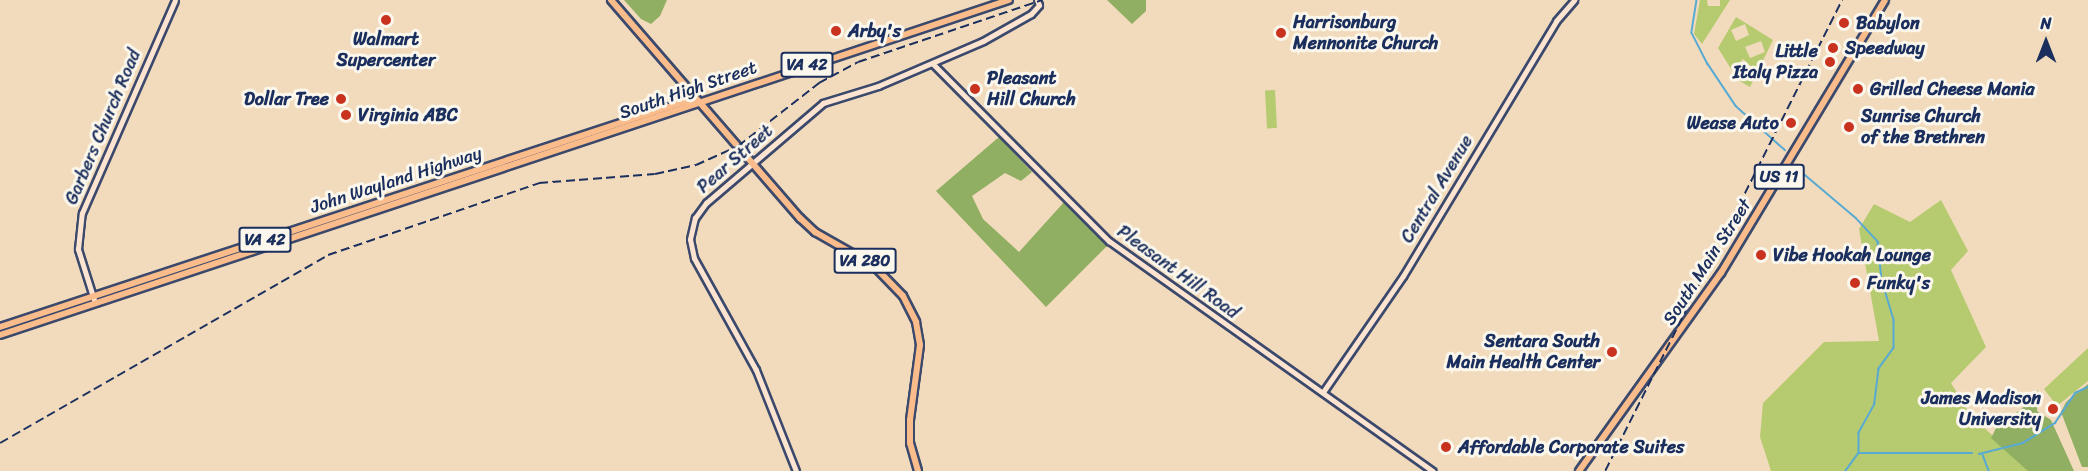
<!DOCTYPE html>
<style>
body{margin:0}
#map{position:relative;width:2088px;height:471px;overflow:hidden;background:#f2dbbc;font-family:Sriracha,sans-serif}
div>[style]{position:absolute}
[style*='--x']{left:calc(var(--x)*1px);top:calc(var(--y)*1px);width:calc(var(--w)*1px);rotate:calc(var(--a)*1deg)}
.green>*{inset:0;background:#b6cb6f;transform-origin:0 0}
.forest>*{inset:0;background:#90af62}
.stream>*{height:1.5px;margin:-0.75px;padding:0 0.75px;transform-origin:0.75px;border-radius:0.75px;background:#58aad3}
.roads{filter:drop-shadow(2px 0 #3b496c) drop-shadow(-2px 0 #3b496c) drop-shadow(0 2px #3b496c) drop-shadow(0 -2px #3b496c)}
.secondary>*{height:5px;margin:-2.5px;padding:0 2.5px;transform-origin:2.5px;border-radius:2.5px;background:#fde4d1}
.primary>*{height:6px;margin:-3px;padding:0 3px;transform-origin:3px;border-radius:3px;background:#fabc8b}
.rail>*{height:1.5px;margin-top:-0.75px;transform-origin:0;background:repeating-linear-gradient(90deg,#1b2f5e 0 9px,transparent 0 13.5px)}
.dots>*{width:16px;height:16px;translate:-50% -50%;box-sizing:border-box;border:3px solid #fbf7ec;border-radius:50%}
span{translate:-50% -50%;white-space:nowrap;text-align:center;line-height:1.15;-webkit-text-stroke:6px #fbf7ec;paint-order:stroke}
.shield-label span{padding:2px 4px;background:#fbf7ec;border:2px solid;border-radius:4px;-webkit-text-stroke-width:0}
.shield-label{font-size:16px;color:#1b2f5e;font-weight:700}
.poi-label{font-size:18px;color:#1b2f5e;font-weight:700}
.left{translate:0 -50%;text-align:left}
.right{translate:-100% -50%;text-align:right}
.street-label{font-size:18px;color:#1b2f5e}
.north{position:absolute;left:2016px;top:12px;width:60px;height:60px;-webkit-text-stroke:4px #fbf7ec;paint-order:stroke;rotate:0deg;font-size:16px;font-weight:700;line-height:24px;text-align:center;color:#1b2f5e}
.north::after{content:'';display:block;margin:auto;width:21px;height:27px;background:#1b2f5e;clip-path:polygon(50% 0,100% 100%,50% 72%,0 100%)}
</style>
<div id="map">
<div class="green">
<i style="clip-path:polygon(1700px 0,1707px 0,1708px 6px,1720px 6px,1720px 0,1730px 0,1702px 44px,1694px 34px)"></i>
<i style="clip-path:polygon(evenodd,1736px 17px,1773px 40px,1750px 87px,1738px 80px,1718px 48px,1736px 17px,1745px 24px,1749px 35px,1736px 41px,1731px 30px,1745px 24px,1736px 17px,1761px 41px,1765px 52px,1750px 58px,1745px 47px,1761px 41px,1736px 17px,1743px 59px,1755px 70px,1746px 79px,1735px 68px,1743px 59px)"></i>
<i style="left:1275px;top:90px;width:38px;height:10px;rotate:87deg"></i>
<i style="clip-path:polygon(1941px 200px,1968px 251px,1951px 270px,1986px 347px,1951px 383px,1971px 416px,2032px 471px,1771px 471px,1760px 437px,1763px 403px,1824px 342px,1879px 341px,1859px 229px,1874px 204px,1910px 222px)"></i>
<i style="clip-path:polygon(2088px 348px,2088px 381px,2057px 406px,2044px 389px)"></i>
</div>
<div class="forest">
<i style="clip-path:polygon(624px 0,667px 0,660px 16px,651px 24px,641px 19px)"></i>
<i style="clip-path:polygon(1107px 0,1146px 0,1146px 11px,1132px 24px)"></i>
<i style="clip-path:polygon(999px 137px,1032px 172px,1021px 181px,1005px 173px,972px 196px,983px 219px,1019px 252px,1065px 201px,1108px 245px,1046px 307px,936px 191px)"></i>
<i style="clip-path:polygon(2088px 384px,2088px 467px,2082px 467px,2061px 412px,2066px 402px)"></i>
<i style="clip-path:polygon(2038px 390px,2037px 411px,2051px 420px,2074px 471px,2028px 471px,1991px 438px,1996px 428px,2025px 406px)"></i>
</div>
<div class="stream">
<i style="--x:1697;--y:0;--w:33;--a:99"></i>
<i style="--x:1692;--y:33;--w:35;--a:63"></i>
<i style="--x:1708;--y:64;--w:50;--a:56.3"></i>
<i style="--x:1736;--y:106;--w:66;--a:41.9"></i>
<i style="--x:1797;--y:168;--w:77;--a:40.3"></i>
<i style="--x:1856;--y:218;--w:33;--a:47"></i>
<i style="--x:1878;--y:242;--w:38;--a:84"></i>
<i style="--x:1882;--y:280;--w:42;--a:73.3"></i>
<i style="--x:1894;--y:320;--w:28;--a:90"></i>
<i style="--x:1894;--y:348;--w:26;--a:126"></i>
<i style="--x:1879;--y:369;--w:35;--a:97"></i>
<i style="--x:1875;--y:404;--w:33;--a:119"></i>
<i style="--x:1859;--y:433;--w:20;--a:90"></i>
<i style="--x:1859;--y:453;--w:22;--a:126"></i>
<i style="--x:1859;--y:453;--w:113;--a:0"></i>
<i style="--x:1979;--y:454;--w:45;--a:-14"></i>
<i style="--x:2023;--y:443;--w:38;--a:-32"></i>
<i style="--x:2055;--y:423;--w:36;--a:-56"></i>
<i style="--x:2075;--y:393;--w:14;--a:-25"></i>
<i style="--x:1983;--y:455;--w:17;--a:69"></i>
</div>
<div class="roads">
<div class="secondary">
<i style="--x:933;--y:64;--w:250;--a:45.2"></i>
<i style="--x:1109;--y:241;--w:397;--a:35.4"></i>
<i style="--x:95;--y:303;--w:57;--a:-107.5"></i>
<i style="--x:78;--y:249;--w:36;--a:-84"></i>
<i style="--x:82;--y:213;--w:232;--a:-66.4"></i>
<i style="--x:1323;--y:392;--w:141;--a:-55.4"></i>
<i style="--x:1403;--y:276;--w:297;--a:-59"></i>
<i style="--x:1556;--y:21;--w:28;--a:-49"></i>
<i style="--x:796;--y:471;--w:109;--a:-111.6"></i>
<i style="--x:756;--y:370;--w:128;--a:-119"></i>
<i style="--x:694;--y:258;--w:19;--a:-102"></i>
<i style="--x:690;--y:239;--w:22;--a:-77"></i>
<i style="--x:695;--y:218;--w:19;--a:-54"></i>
<i style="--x:706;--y:203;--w:154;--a:-40.5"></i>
<i style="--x:823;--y:103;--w:58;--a:-17.2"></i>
<i style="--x:878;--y:86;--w:114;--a:-23.2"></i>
<i style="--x:983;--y:41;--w:55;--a:-29.4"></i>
<i style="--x:1031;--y:14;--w:12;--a:-48"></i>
<i style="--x:1039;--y:5;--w:5;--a:-112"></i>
</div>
<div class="primary">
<i style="--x:611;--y:0;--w:289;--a:49.1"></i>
<i style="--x:800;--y:218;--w:21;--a:43"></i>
<i style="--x:815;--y:232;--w:67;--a:29.6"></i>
<i style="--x:873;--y:265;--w:43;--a:45.9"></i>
<i style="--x:903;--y:296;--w:29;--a:63"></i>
<i style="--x:916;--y:322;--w:23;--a:80"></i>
<i style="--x:920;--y:345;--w:76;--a:97.6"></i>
<i style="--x:910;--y:420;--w:23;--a:90"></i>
<i style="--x:910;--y:443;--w:29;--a:74"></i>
<i style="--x:0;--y:327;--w:720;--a:-18.21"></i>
<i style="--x:684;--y:102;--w:14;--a:-4"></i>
<i style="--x:0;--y:335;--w:1063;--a:-18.37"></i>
<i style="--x:1579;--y:471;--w:244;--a:-54.4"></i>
<i style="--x:1721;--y:273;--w:318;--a:-59"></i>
</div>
</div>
<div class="rail">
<i style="--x:0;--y:443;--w:378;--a:-29.8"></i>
<i style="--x:328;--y:255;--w:223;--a:-18.8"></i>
<i style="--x:539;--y:183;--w:116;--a:-4.4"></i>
<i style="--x:655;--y:174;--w:42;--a:-12.4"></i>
<i style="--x:696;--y:165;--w:46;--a:-24.3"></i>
<i style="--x:738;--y:146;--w:103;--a:-37.9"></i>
<i style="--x:819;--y:83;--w:44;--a:-28.3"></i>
<i style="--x:858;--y:62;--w:194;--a:-18.6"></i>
<i style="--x:1605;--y:471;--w:527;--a:-63.29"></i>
</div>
<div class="dots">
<i style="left:386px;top:20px;background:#c8321e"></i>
<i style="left:1844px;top:23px;background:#c8321e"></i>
<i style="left:836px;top:31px;background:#c8321e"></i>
<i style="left:1281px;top:33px;background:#c8321e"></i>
<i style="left:1833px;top:48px;background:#c8321e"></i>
<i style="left:1830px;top:62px;background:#c8321e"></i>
<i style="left:975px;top:89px;background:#c8321e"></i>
<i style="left:1858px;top:89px;background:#c8321e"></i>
<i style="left:341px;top:99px;background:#c8321e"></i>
<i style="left:346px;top:115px;background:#c8321e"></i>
<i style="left:1791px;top:123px;background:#c8321e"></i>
<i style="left:1849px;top:127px;background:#c8321e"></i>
<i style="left:1761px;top:255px;background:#c8321e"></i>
<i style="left:1855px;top:283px;background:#c8321e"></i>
<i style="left:1612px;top:352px;background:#c8321e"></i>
<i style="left:2053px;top:409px;background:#c8321e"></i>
<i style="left:1446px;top:447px;background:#c8321e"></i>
</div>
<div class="shield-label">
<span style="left:807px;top:65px">VA 42</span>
<span style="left:1779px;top:177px">US 11</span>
<span style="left:265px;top:240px">VA 42</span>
<span style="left:865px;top:261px">VA 280</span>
</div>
<div class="poi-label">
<span class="left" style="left:1293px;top:33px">Harrisonburg<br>Mennonite Church</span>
<span class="left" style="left:1856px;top:23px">Babylon</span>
<span class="left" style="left:848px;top:31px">Arby's</span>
<span style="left:386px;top:50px">Walmart<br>Supercenter</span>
<span class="left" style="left:1845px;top:48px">Speedway</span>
<span class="right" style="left:1818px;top:62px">Little<br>Italy Pizza</span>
<span class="left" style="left:987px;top:89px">Pleasant<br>Hill Church</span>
<span class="left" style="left:1870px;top:89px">Grilled Cheese Mania</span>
<span class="right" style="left:329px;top:99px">Dollar Tree</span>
<span class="left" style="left:358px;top:115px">Virginia ABC</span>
<span class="left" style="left:1861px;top:127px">Sunrise Church<br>of the Brethren</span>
<span class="right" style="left:1779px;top:123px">Wease Auto</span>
<span class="left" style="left:1773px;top:255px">Vibe Hookah Lounge</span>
<span class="left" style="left:1867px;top:283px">Funky's</span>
<span class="right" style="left:1600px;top:352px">Sentara South<br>Main Health Center</span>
<span class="right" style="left:2041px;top:409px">James Madison<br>University</span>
<span class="left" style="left:1458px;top:447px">Affordable Corporate Suites</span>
</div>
<div class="street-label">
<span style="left:688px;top:90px;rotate:-19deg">South High Street</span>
<span style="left:103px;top:127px;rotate:-67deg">Garbers Church Road</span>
<span style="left:735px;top:159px;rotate:-41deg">Pear Street</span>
<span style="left:396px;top:180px;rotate:-18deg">John Wayland Highway</span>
<span style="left:1437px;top:189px;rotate:-59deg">Central Avenue</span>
<span style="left:1707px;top:262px;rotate:-57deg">South Main Street</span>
<span style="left:1178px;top:272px;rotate:36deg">Pleasant Hill Road</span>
</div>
<div class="north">N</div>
</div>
